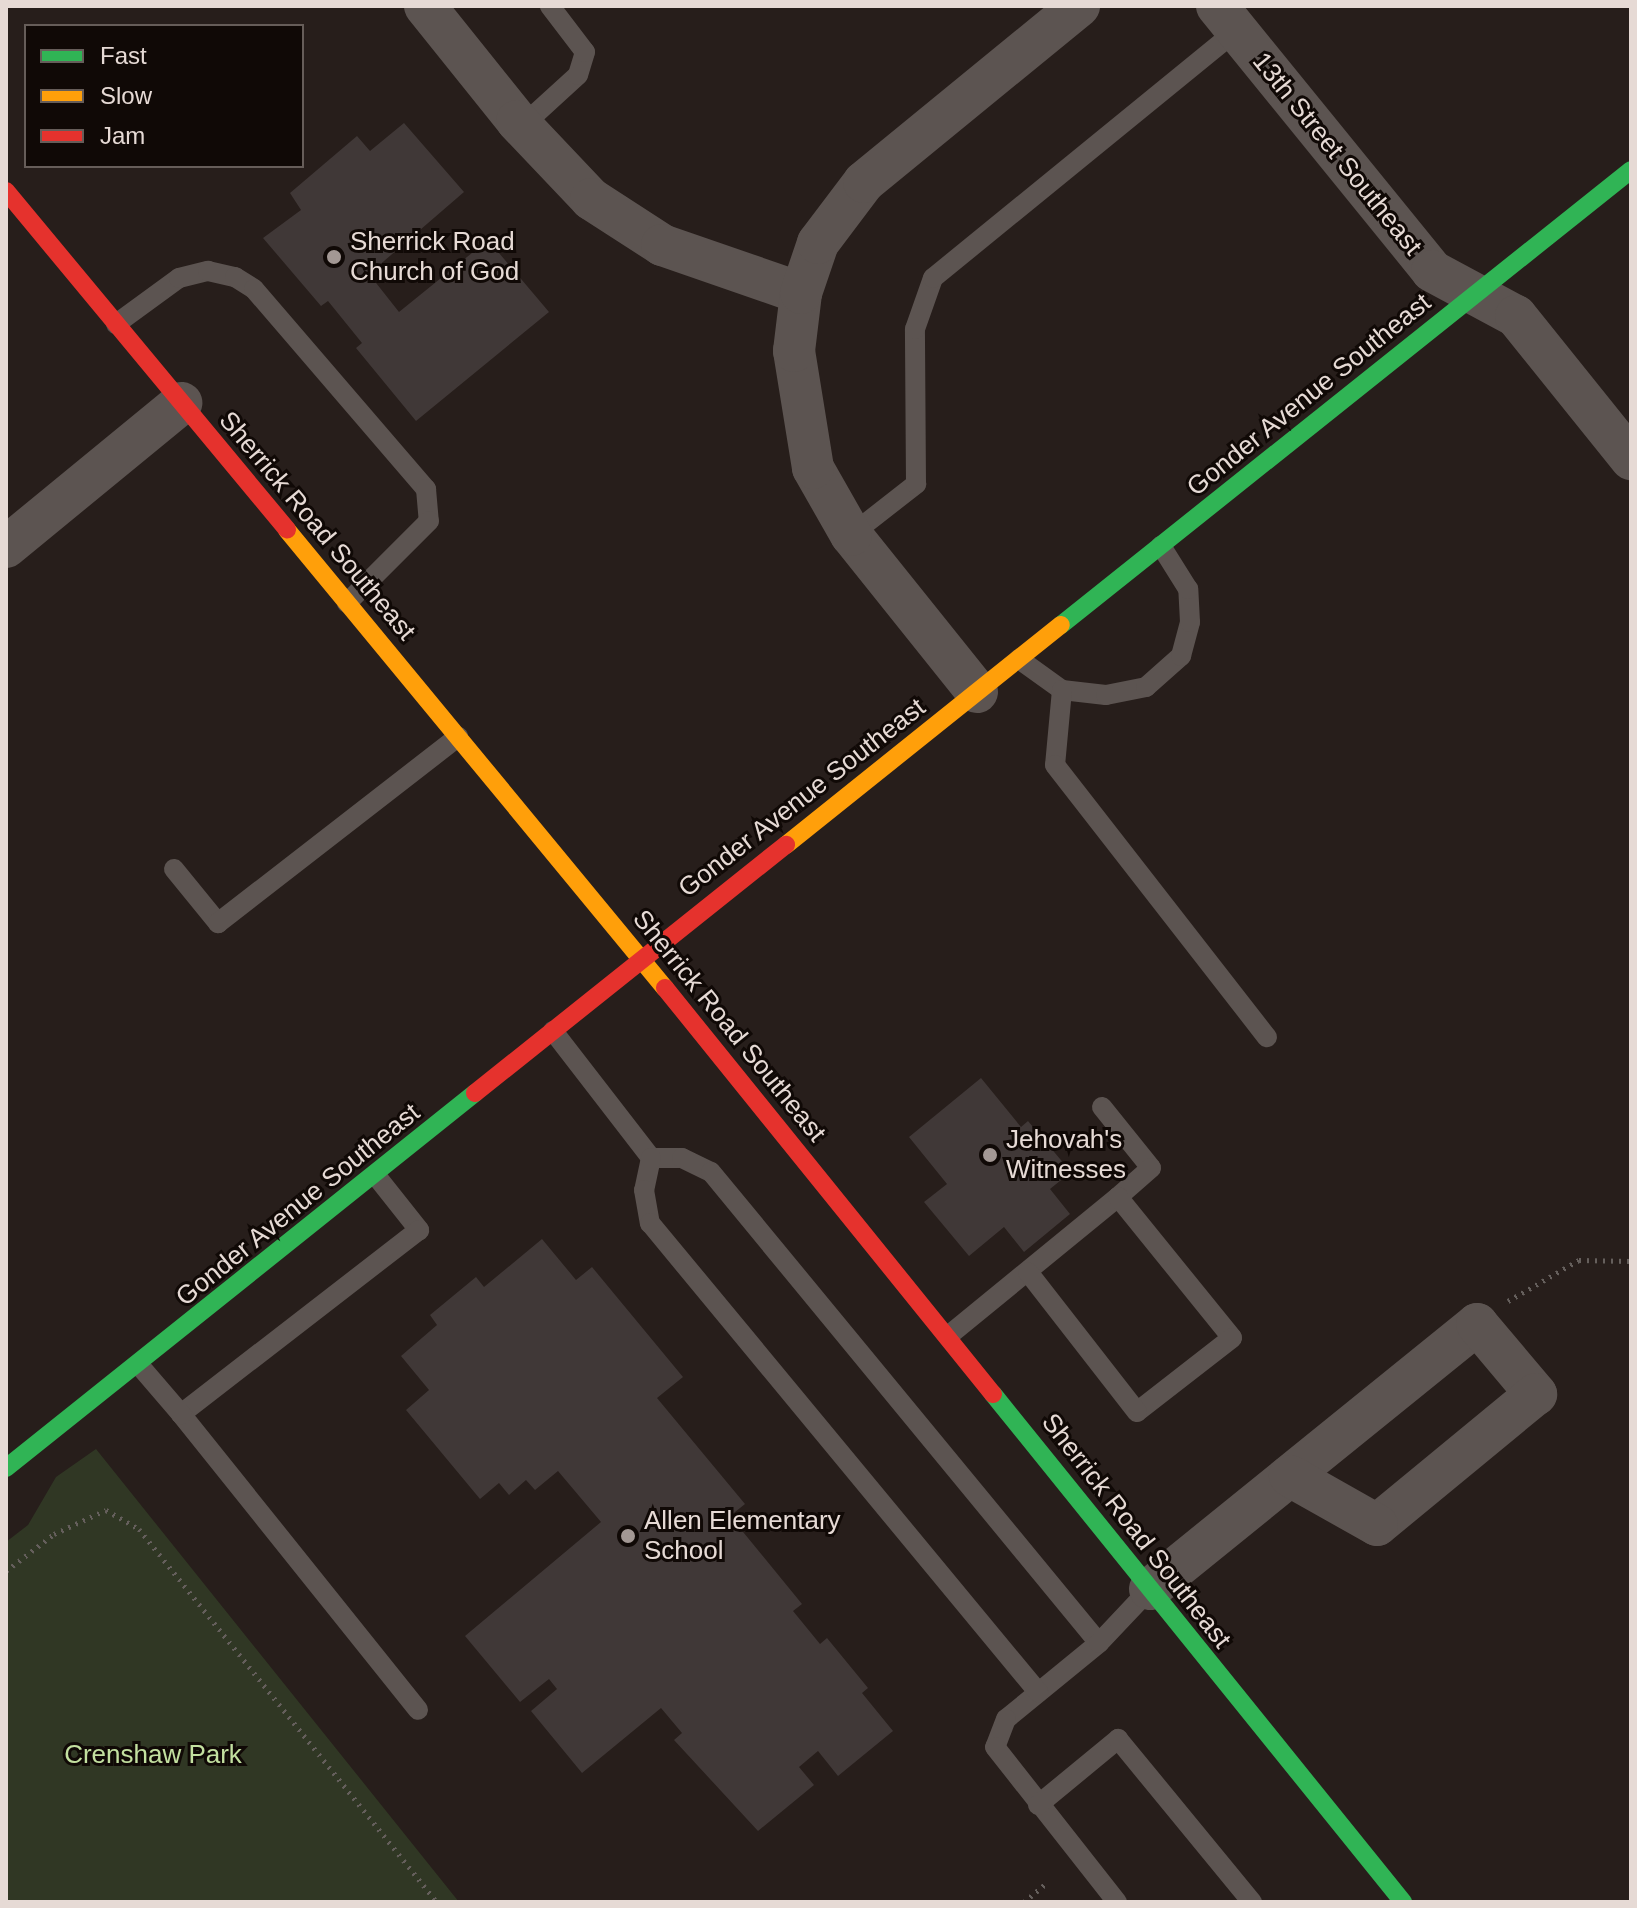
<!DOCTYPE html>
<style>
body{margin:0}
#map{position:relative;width:1637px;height:1908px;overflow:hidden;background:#271e1b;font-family:Helvetica,sans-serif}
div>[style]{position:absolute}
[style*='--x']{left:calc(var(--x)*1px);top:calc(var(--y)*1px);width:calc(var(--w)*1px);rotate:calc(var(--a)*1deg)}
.green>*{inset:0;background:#303724}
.building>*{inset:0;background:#403837}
.path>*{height:5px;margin-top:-2.5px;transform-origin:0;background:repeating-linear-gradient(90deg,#655f5c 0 2px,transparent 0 8px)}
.lane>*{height:20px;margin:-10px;padding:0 10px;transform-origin:10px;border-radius:10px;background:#5c5451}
.street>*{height:42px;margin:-21px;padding:0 21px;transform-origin:21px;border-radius:21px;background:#5c5451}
.fast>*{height:18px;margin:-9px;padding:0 9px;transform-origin:9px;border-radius:9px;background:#30b455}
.slow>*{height:18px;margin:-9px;padding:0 9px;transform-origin:9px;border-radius:9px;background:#ff9f0a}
.jam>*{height:18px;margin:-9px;padding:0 9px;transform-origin:9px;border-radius:9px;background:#e5322d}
.dots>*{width:22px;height:22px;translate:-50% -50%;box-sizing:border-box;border:4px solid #100906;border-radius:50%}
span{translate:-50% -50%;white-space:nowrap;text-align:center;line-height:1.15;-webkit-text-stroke:6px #100906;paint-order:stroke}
.street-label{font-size:26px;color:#e6dad5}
.poi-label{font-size:26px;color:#e6dad5}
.left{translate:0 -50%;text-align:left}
.park-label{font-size:26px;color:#c3e0a0}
.frame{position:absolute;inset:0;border:8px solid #e6dad5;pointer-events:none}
.legend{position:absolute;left:24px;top:24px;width:280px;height:144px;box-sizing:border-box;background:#100906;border:2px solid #665d59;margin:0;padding:10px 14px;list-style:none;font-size:24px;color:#e6dad5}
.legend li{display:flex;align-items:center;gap:16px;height:40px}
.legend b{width:40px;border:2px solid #665d59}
</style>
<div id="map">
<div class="green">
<i style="clip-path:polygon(96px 1449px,459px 1902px,6px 1902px,6px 1542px,28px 1525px,56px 1477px)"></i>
</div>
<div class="building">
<i style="clip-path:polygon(404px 123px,464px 192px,369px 274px,399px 312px,488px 240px,549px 312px,416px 421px,356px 348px,362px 343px,328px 301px,321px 306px,263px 238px,301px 210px,290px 193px,357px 136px,370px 151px)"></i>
<i style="clip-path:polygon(981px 1078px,1021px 1127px,1028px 1121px,1071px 1172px,1050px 1189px,1070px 1214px,1024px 1252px,1004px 1227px,969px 1256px,924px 1202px,947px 1184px,909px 1137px)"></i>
<i style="clip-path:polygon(542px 1239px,576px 1280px,592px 1267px,683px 1377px,657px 1398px,745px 1504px,730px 1516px,802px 1604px,793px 1611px,820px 1644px,827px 1638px,868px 1688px,862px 1693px,893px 1731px,838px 1776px,818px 1751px,799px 1767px,814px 1785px,758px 1831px,674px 1740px,682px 1733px,661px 1708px,582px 1773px,531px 1711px,557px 1689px,549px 1679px,520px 1702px,465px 1636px,601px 1522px,558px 1471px,535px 1490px,526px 1480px,509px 1495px,499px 1483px,480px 1499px,406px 1410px,429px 1390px,401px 1356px,437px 1325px,430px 1315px,476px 1277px,484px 1287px)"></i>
</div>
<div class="path">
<i style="--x:1508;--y:1301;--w:82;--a:-30"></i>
<i style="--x:1579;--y:1260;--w:52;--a:1.1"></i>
<i style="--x:6;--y:1571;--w:61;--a:-37.6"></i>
<i style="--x:54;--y:1534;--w:57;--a:-24.8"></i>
<i style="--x:106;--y:1510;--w:38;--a:30"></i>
<i style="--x:139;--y:1529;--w:477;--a:51.4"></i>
<i style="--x:1024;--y:1902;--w:30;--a:-40"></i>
</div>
<div class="lane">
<i style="--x:521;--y:127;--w:77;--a:-42.4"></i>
<i style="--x:578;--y:75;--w:24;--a:-73"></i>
<i style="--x:585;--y:52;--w:58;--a:-127.3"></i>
<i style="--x:116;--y:324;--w:78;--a:-36.1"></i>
<i style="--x:179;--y:278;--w:30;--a:-14"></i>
<i style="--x:208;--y:271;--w:28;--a:13"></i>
<i style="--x:235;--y:277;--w:22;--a:32"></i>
<i style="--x:254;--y:289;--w:264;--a:49.3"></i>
<i style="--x:426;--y:489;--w:32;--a:85"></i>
<i style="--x:429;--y:521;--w:116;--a:135"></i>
<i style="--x:851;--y:535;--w:83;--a:-38.1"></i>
<i style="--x:916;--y:484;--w:155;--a:-90.4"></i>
<i style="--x:915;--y:329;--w:54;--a:-70.6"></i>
<i style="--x:933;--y:278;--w:392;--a:-39.2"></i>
<i style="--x:1019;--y:659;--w:53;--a:35.8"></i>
<i style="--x:1062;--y:690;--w:44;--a:6.5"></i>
<i style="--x:1106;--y:695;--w:41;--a:-11.3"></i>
<i style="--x:1146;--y:687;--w:47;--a:-41.5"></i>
<i style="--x:1181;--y:656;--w:35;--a:-75"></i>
<i style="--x:1190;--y:622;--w:33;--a:-93"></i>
<i style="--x:1188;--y:589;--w:51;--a:-122.1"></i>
<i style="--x:1062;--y:690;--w:75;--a:95.3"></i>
<i style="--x:1055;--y:765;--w:345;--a:52.1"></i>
<i style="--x:174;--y:869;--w:70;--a:50.8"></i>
<i style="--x:218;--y:923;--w:304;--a:-37.8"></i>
<i style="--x:553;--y:1031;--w:160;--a:52.3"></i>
<i style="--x:651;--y:1158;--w:31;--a:0"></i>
<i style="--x:682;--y:1158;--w:32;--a:26"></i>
<i style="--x:711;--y:1172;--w:610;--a:50.52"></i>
<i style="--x:1099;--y:1643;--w:120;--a:140.7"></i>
<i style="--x:1006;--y:1719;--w:30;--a:111"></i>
<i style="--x:995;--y:1747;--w:197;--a:51.8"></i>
<i style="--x:1102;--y:1107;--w:78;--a:51.2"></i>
<i style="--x:1151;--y:1168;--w:44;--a:138.7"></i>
<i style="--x:651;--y:1158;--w:33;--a:102"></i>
<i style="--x:644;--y:1190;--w:34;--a:80"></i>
<i style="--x:650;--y:1223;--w:609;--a:50.4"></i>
<i style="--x:377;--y:1177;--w:68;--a:51.6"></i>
<i style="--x:419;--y:1230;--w:301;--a:142.3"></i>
<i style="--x:181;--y:1414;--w:379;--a:51.3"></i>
<i style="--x:948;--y:1336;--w:220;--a:-39.3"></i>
<i style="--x:1118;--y:1197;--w:181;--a:51"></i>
<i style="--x:1232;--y:1338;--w:120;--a:142.1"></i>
<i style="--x:1137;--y:1412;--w:177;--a:-127.9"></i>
<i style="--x:139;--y:1365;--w:65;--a:49.4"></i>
<i style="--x:1099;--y:1643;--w:74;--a:-46.6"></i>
<i style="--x:1038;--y:1805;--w:104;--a:-39.5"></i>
<i style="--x:1118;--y:1739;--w:211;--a:50.6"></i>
</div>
<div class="street">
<i style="--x:425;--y:6;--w:147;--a:51.3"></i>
<i style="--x:517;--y:121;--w:108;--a:46.5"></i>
<i style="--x:591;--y:199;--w:85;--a:32.9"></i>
<i style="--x:662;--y:245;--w:147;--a:19.1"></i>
<i style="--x:1217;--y:6;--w:341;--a:50.9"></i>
<i style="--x:1432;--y:271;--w:95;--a:28.2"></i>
<i style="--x:1516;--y:316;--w:184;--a:51.2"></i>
<i style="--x:6;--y:547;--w:227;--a:-39.4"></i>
<i style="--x:977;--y:692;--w:201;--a:-128.7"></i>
<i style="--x:851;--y:535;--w:77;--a:-119.6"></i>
<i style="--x:813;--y:468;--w:119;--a:-99.2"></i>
<i style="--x:794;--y:351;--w:58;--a:-83.1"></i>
<i style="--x:801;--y:293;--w:53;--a:-71.2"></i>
<i style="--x:818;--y:243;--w:76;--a:-53"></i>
<i style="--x:864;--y:182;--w:278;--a:-39.3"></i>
<i style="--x:1150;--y:1589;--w:421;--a:-39"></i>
<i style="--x:1477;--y:1324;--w:92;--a:49.9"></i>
<i style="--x:1536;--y:1394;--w:206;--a:140.5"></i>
<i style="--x:1377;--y:1525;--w:100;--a:-150.6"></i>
</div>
<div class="fast">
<i style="--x:1061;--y:625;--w:729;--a:-38.6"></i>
<i style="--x:993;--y:1394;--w:653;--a:51.09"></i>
<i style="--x:6;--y:1468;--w:600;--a:-38.64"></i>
</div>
<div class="slow">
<i style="--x:287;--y:530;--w:594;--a:50.47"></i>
<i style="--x:786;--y:845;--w:352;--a:-38.7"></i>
</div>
<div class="jam">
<i style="--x:6;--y:191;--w:440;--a:50.3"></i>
<i style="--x:665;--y:988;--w:522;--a:51.07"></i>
<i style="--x:475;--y:1093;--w:398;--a:-38.6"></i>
</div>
<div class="dots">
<i style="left:334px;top:257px;background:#a39894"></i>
<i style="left:990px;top:1155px;background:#a39894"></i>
<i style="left:628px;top:1536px;background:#a39894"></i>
</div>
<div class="street-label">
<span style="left:1337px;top:154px;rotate:51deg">13th Street Southeast</span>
<span style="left:1309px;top:395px;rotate:-39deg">Gonder Avenue Southeast</span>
<span style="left:317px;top:526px;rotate:50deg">Sherrick Road Southeast</span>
<span style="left:802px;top:798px;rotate:-38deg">Gonder Avenue Southeast</span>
<span style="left:729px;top:1026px;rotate:51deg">Sherrick Road Southeast</span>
<span style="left:298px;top:1205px;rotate:-39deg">Gonder Avenue Southeast</span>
<span style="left:1136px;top:1531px;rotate:52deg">Sherrick Road Southeast</span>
</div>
<div class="poi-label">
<span class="left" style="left:350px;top:257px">Sherrick Road<br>Church of God</span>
<span class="left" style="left:1006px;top:1155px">Jehovah's<br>Witnesses</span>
<span class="left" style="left:644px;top:1536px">Allen Elementary<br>School</span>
</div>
<div class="park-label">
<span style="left:153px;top:1755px">Crenshaw Park</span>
</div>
<div class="frame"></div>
<ul class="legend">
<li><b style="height:10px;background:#30b455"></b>Fast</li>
<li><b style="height:10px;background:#ff9f0a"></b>Slow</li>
<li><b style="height:10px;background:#e5322d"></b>Jam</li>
</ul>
</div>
